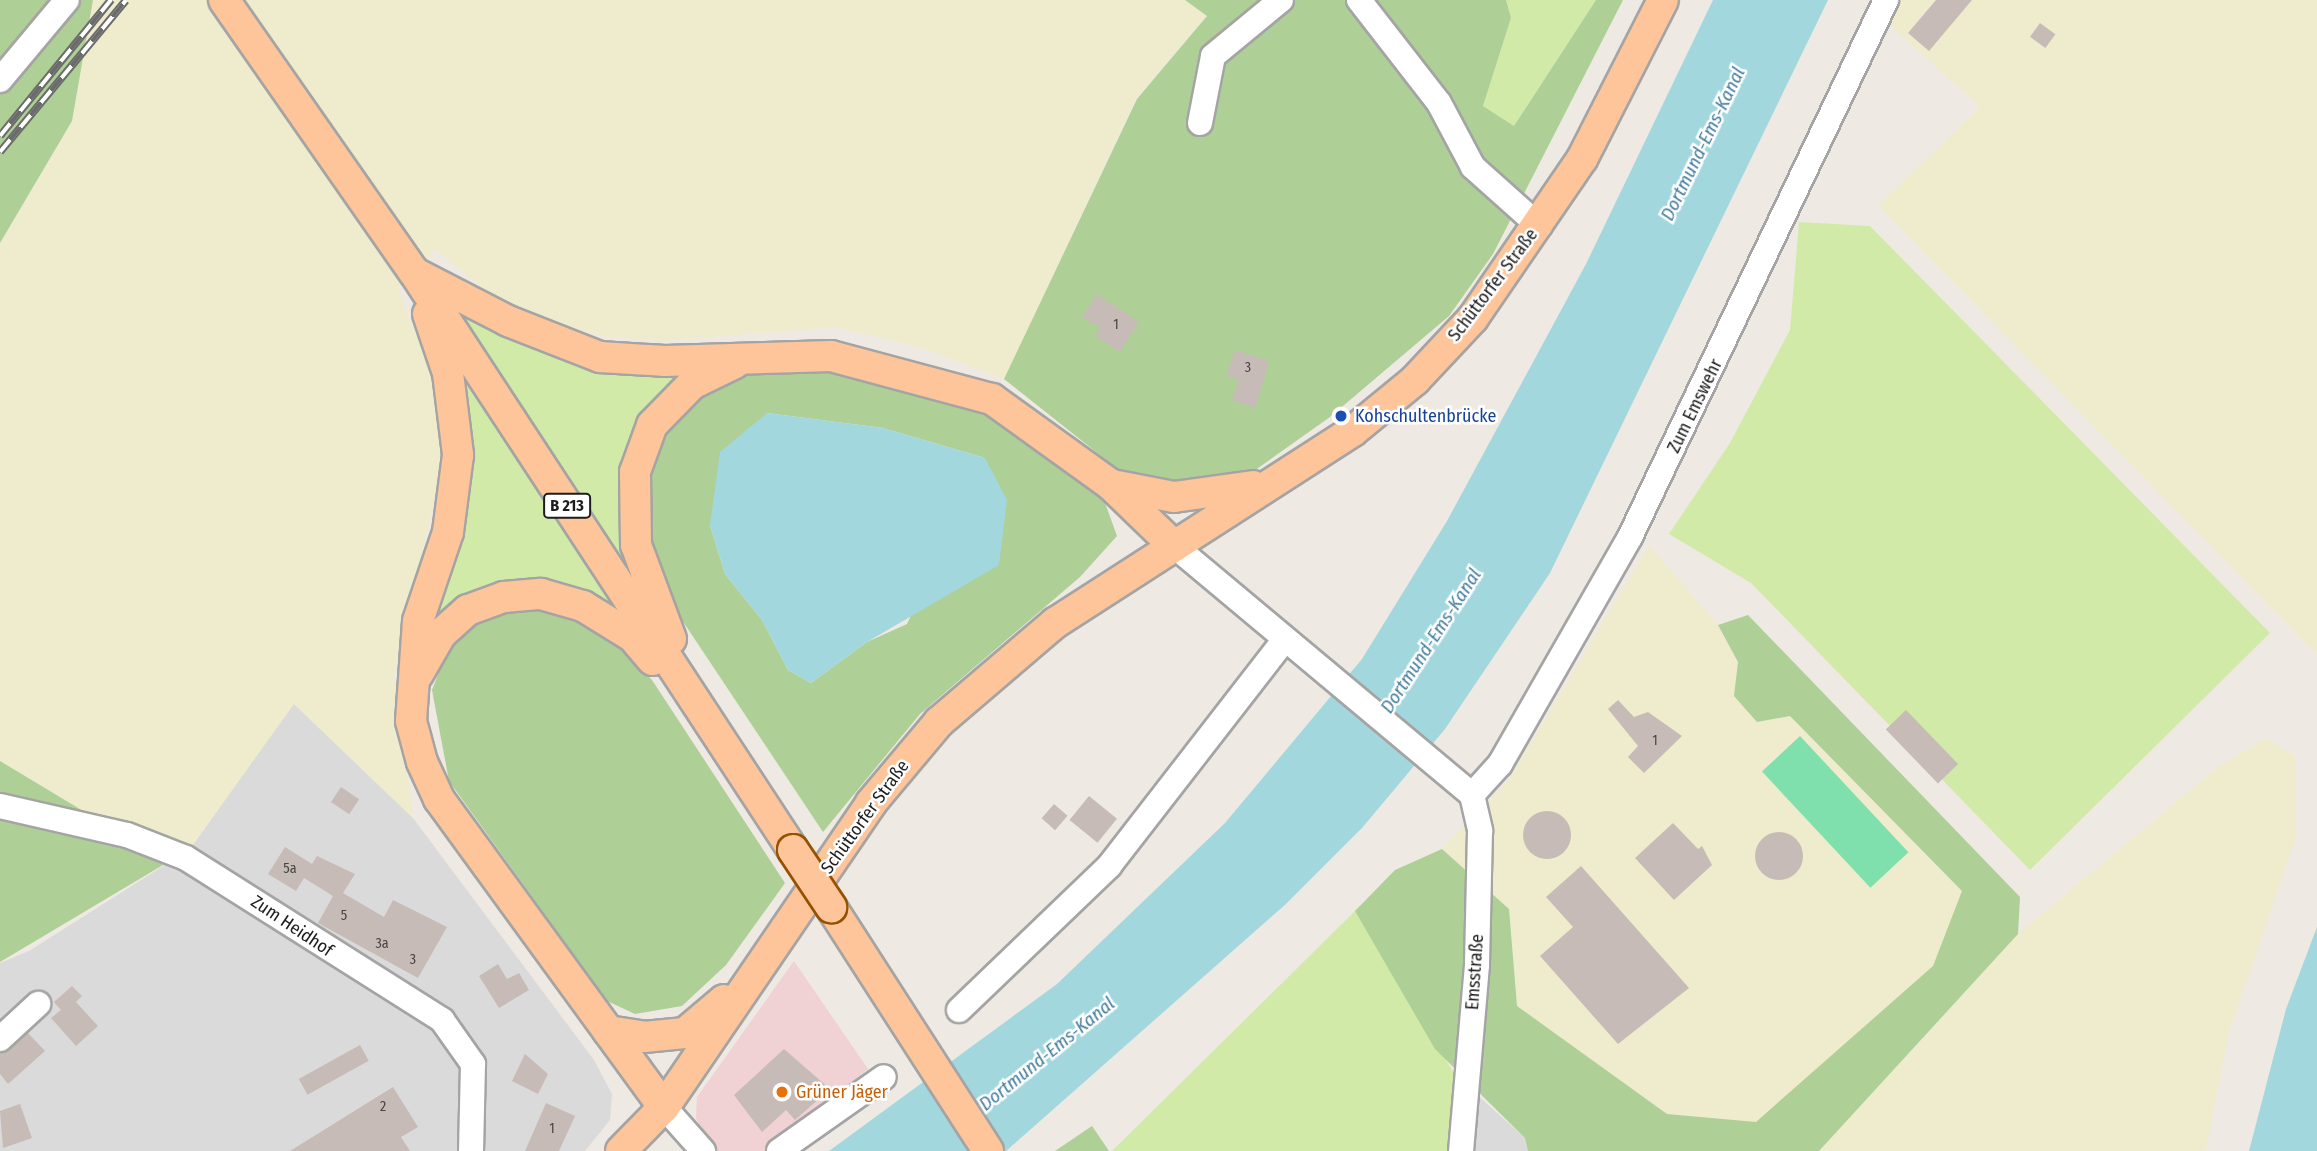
<!DOCTYPE html>
<meta charset="utf-8">
<style>
body{margin:0}
#map{position:relative;width:2317px;height:1151px;overflow:hidden;background:#efe9e3;font-family:"Fira Sans Condensed",sans-serif}
div>[style]{position:absolute}
[style*='--x']{left:calc(var(--x)*1px);top:calc(var(--y)*1px);width:calc(var(--w)*1px);rotate:calc(var(--a)*1deg)}
.residential>*{inset:0;background:#dbdada}
.commercial>*{inset:0;background:#f0d1d4}
.farmland>*{inset:0;background:#eeeccd}
.grass>*{inset:0;background:#d1eaa7}
.forest>*{inset:0;background:#aecf96}
.pitch>*{inset:0;background:#7fe0ae;transform-origin:0 0}
.water>*{inset:0;background:#a2d8dd}
.building>*{inset:0;background:#c6bbb6;transform-origin:0 0}
.round{border-radius:50%}
.roads{filter:drop-shadow(2px 0 #a4a4a4) drop-shadow(-2px 0 #a4a4a4) drop-shadow(0 2px #a4a4a4) drop-shadow(0 -2px #a4a4a4)}
.minor>*{height:24px;margin:-12px;padding:0 12px;transform-origin:12px;border-radius:12px;background:#fff}
.major>*{height:30px;margin:-15px;padding:0 15px;transform-origin:15px;border-radius:15px;background:#fdc599}
.rail>*{height:8px;margin-top:-4px;transform-origin:0;background:repeating-linear-gradient(90deg,#fff 0 16px,#6b6b6b 0 32px);box-sizing:border-box;border-block:2px solid #6b6b6b}
.bridges{filter:drop-shadow(2px 0 #965100) drop-shadow(-2px 0 #965100) drop-shadow(0 2px #965100) drop-shadow(0 -2px #965100)}
.major-bridge>*{height:30px;margin:-15px;padding:0 15px;transform-origin:15px;border-radius:15px;background:#fdc599}
.dots>*{width:19px;height:19px;translate:-50% -50%;box-sizing:border-box;border:4px solid #fff;border-radius:50%}
span{translate:-50% -50%;white-space:nowrap;text-align:center;line-height:1.15;-webkit-text-stroke:5px #fff;paint-order:stroke}
.number-label{font-size:14px;color:#474443}
.number-label span{-webkit-text-stroke-width:0}
.shield-label span{padding:2px 5px;background:#fff;border:2px solid;border-radius:5px;-webkit-text-stroke-width:0}
.shield-label{font-size:16px;color:#1d1d1d;font-weight:700}
.street-label{font-size:18px;color:#1d1d1d}
.transit-label{font-size:18px;color:#164399}
.left{translate:0 -50%;text-align:left}
.food-label{font-size:18px;color:#c56008}
.water-label{font-size:19px;color:#427c9e;font-style:italic}
</style>
<div id="map">
<div class="residential">
<i style="clip-path:polygon(293px 703px,413px 818px,594px 1060px,612px 1094px,610px 1120px,585px 1151px,0 1151px,0 963px,29px 951px,190px 849px)"></i>
<i style="clip-path:polygon(1455px 1075px,1525px 1138px,1528px 1151px,1448px 1151px)"></i>
</div>
<div class="commercial">
<i style="clip-path:polygon(794px 961px,868px 1069px,768px 1151px,710px 1151px,696px 1118px,697px 1097px)"></i>
</div>
<div class="farmland">
<i style="clip-path:polygon(93px 0,1184px 0,1207px 15px,1136px 98px,1004px 379px,920px 347px,835px 327px,662px 341px,600px 336px,510px 308px,435px 250px,398px 289px,433px 378px,444px 457px,394px 677px,413px 818px,294px 704px,190px 849px,168px 862px,0 761px,0 243px,22px 205px)"></i>
<i style="clip-path:polygon(1893px 0,2317px 0,2317px 655px,1878px 205px,1980px 107px,1882px 18px)"></i>
<i style="clip-path:polygon(1649px 545px,1718px 625px,1738px 662px,1734px 696px,1790px 715px,1962px 891px,1933px 966px,1756px 1122px,1667px 1114px,1516px 1006px,1509px 909px,1442px 849px,1509px 780px)"></i>
<i style="clip-path:polygon(2266px 738px,2295px 756px,2296px 837px,2228px 1035px,2206px 1151px,1817px 1151px,2018px 934px,2218px 767px)"></i>
</div>
<div class="grass">
<i style="clip-path:polygon(1506px 0,1596px 0,1514px 126px,1483px 106px,1511px 18px)"></i>
<i style="clip-path:polygon(1799px 222px,1870px 226px,2270px 633px,2030px 870px,1751px 583px,1669px 534px,1730px 443px,1790px 330px)"></i>
<i style="clip-path:polygon(415px 274px,600px 357px,747px 357px,658px 613px,720px 738px)"></i>
<i style="clip-path:polygon(452px 353px,634px 625px,583px 594px,426px 635px,457px 545px)"></i>
<i style="clip-path:polygon(1355px 911px,1455px 1075px,1448px 1151px,1112px 1151px)"></i>
</div>
<div class="forest">
<i style="clip-path:polygon(0 0,93px 0,72px 121px,0 243px)"></i>
<i style="clip-path:polygon(1185px 0,1506px 0,1511px 18px,1483px 106px,1514px 126px,1596px 0,1623px 0,1493px 254px,1449px 316px,1330px 417px,1237px 483px,1214px 487px,1137px 478px,1115px 467px,1004px 379px,1137px 99px,1207px 16px)"></i>
<i style="clip-path:polygon(evenodd,822px 368px,910px 384px,979px 412px,1052px 452px,1104px 500px,1117px 536px,1080px 577px,920px 714px,823px 832px,670px 602px,648px 548px,644px 478px,659px 432px,691px 397px,745px 371px,822px 368px,767px 413px,883px 428px,985px 458px,907px 624px,867px 642px,811px 683px,788px 670px,762px 620px,725px 574px,710px 525px,767px 413px)"></i>
<i style="clip-path:polygon(527px 608px,566px 614px,613px 640px,652px 680px,785px 883px,726px 965px,682px 1006px,635px 1014px,607px 1001px,449px 781px,432px 690px,452px 639px,490px 613px)"></i>
<i style="clip-path:polygon(1748px 615px,2020px 897px,2018px 934px,1819px 1151px,1528px 1151px,1525px 1138px,1435px 1049px,1355px 911px,1395px 870px,1442px 849px,1509px 909px,1517px 1006px,1667px 1114px,1756px 1122px,1933px 966px,1962px 891px,1790px 716px,1757px 722px,1734px 696px,1738px 662px,1718px 625px)"></i>
<i style="clip-path:polygon(0 761px,168px 862px,0 962px)"></i>
<i style="clip-path:polygon(1092px 1126px,1109px 1151px,1055px 1151px)"></i>
</div>
<div class="pitch">
<i style="left:1800px;top:736px;width:159px;height:52px;rotate:47deg"></i>
</div>
<div class="water">
<i style="clip-path:polygon(1713px 0,1828px 0,1550px 573px,1445px 729px,1362px 828px,1286px 904px,1006px 1151px,829px 1151px,1057px 984px,1225px 823px,1362px 659px,1447px 521px,1586px 264px)"></i>
<i style="clip-path:polygon(767px 413px,883px 428px,985px 458px,1007px 500px,999px 565px,867px 642px,811px 683px,788px 670px,762px 620px,725px 574px,710px 525px,720px 452px)"></i>
<i style="clip-path:polygon(2317px 927px,2317px 1151px,2249px 1151px,2286px 1009px)"></i>
</div>
<div class="building">
<i style="clip-path:polygon(1936px 0,1972px 0,1929px 51px,1908px 33px)"></i>
<i style="left:2040px;top:23px;width:19px;height:17px;rotate:36deg"></i>
<i style="clip-path:polygon(1097px 294px,1139px 322px,1120px 352px,1095px 336px,1100px 328px,1082px 317px)"></i>
<i style="clip-path:polygon(1235px 350px,1269px 361px,1255px 408px,1232px 400px,1239px 380px,1226px 376px)"></i>
<i style="clip-path:polygon(1618px 700px,1634px 717px,1648px 712px,1682px 736px,1644px 773px,1628px 757px,1638px 746px,1608px 709px)"></i>
<i style="left:1906px;top:710px;width:75px;height:28px;rotate:46deg"></i>
<i style="left:341px;top:787px;width:22px;height:18px;rotate:34deg"></i>
<i style="left:1089px;top:796px;width:36px;height:31px;rotate:39deg"></i>
<i style="left:1054px;top:804px;width:18px;height:19px;rotate:41deg"></i>
<i class="round" style="left:1523px;top:811px;width:48px;height:48px"></i>
<i style="clip-path:polygon(1673px 823px,1698px 849px,1702px 846px,1712px 865px,1674px 900px,1635px 858px)"></i>
<i class="round" style="left:1755px;top:832px;width:48px;height:48px"></i>
<i style="clip-path:polygon(285px 847px,312px 864px,317px 856px,355px 874px,343px 893px,384px 917px,393px 900px,447px 927px,418px 978px,318px 923px,333px 896px,304px 878px,296px 891px,268px 874px)"></i>
<i style="clip-path:polygon(1581px 866px,1689px 988px,1618px 1044px,1540px 956px,1573px 927px,1546px 897px)"></i>
<i style="clip-path:polygon(498px 964px,507px 979px,519px 973px,529px 990px,499px 1008px,479px 976px)"></i>
<i style="clip-path:polygon(72px 986px,82px 996px,76px 1002px,98px 1026px,76px 1046px,51px 1018px,61px 1010px,54px 1002px)"></i>
<i style="clip-path:polygon(28px 1033px,45px 1051px,8px 1084px,0 1074px,0 1053px)"></i>
<i style="left:360px;top:1045px;width:18px;height:70px;rotate:61deg"></i>
<i style="clip-path:polygon(784px 1049px,830px 1089px,795px 1120px,786px 1110px,762px 1132px,734px 1095px)"></i>
<i style="clip-path:polygon(525px 1054px,548px 1074px,538px 1094px,512px 1081px)"></i>
<i style="clip-path:polygon(393px 1087px,418px 1127px,401px 1137px,410px 1151px,290px 1151px)"></i>
<i style="clip-path:polygon(546px 1103px,575px 1116px,559px 1151px,525px 1151px)"></i>
<i style="clip-path:polygon(20px 1104px,32px 1138px,3px 1148px,0 1111px)"></i>
</div>
<div class="roads">
<div class="minor">
<i style="--x:1359;--y:0;--w:130;--a:52.2"></i>
<i style="--x:1439;--y:103;--w:72;--a:62"></i>
<i style="--x:1473;--y:167;--w:89;--a:41.8"></i>
<i style="--x:0;--y:80;--w:104;--a:-50.1"></i>
<i style="--x:1200;--y:123;--w:68;--a:-79"></i>
<i style="--x:1213;--y:56;--w:88;--a:-39.5"></i>
<i style="--x:1172;--y:544;--w:391;--a:39.9"></i>
<i style="--x:1472;--y:795;--w:37;--a:77"></i>
<i style="--x:1480;--y:831;--w:134;--a:91.3"></i>
<i style="--x:1477;--y:965;--w:187;--a:94.9"></i>
<i style="--x:1472;--y:795;--w:42;--a:-47.9"></i>
<i style="--x:1500;--y:764;--w:262;--a:-60.2"></i>
<i style="--x:1630;--y:537;--w:595;--a:-64.51"></i>
<i style="--x:0;--y:806;--w:130;--a:12.9"></i>
<i style="--x:127;--y:835;--w:63;--a:21.3"></i>
<i style="--x:186;--y:858;--w:303;--a:32.3"></i>
<i style="--x:442;--y:1020;--w:54;--a:54.8"></i>
<i style="--x:473;--y:1064;--w:87;--a:91.3"></i>
<i style="--x:959;--y:1010;--w:208;--a:-43.8"></i>
<i style="--x:1109;--y:866;--w:284;--a:-52.2"></i>
<i style="--x:0;--y:1039;--w:52;--a:-42.6"></i>
<i style="--x:664;--y:1107;--w:59;--a:48.4"></i>
<i style="--x:779;--y:1151;--w:128;--a:-35.2"></i>
</div>
<div class="major">
<i style="--x:224;--y:0;--w:332;--a:55.1"></i>
<i style="--x:414;--y:272;--w:691;--a:56.75"></i>
<i style="--x:417;--y:274;--w:102;--a:27.3"></i>
<i style="--x:508;--y:321;--w:99;--a:21.4"></i>
<i style="--x:600;--y:357;--w:65;--a:3.5"></i>
<i style="--x:665;--y:361;--w:166;--a:-1.7"></i>
<i style="--x:831;--y:356;--w:167;--a:15"></i>
<i style="--x:992;--y:399;--w:145;--a:35.8"></i>
<i style="--x:1110;--y:484;--w:86;--a:44.1"></i>
<i style="--x:428;--y:314;--w:62;--a:71.3"></i>
<i style="--x:448;--y:373;--w:83;--a:83"></i>
<i style="--x:458;--y:455;--w:78;--a:97.4"></i>
<i style="--x:448;--y:532;--w:94;--a:108.6"></i>
<i style="--x:418;--y:621;--w:100;--a:94"></i>
<i style="--x:411;--y:721;--w:42;--a:75"></i>
<i style="--x:422;--y:762;--w:41;--a:65.3"></i>
<i style="--x:439;--y:799;--w:381;--a:53.9"></i>
<i style="--x:1112;--y:485;--w:63;--a:11"></i>
<i style="--x:1174;--y:497;--w:80;--a:-7.9"></i>
<i style="--x:671;--y:639;--w:100;--a:-110.4"></i>
<i style="--x:636;--y:545;--w:73;--a:-90.8"></i>
<i style="--x:635;--y:472;--w:50;--a:-70.1"></i>
<i style="--x:652;--y:425;--w:57;--a:-45.7"></i>
<i style="--x:692;--y:384;--w:48;--a:-26"></i>
<i style="--x:418;--y:674;--w:46;--a:-60.1"></i>
<i style="--x:441;--y:634;--w:36;--a:-42"></i>
<i style="--x:468;--y:610;--w:38;--a:-20"></i>
<i style="--x:504;--y:597;--w:37;--a:-5"></i>
<i style="--x:541;--y:594;--w:44;--a:15.9"></i>
<i style="--x:583;--y:606;--w:59;--a:31.8"></i>
<i style="--x:633;--y:637;--w:30;--a:50"></i>
<i style="--x:831;--y:907;--w:290;--a:57.2"></i>
<i style="--x:608;--y:1031;--w:36;--a:9"></i>
<i style="--x:644;--y:1037;--w:41;--a:-5.6"></i>
<i style="--x:685;--y:1033;--w:51;--a:-40.2"></i>
<i style="--x:621;--y:1151;--w:62;--a:-45.7"></i>
<i style="--x:664;--y:1107;--w:368;--a:-55.7"></i>
<i style="--x:871;--y:803;--w:106;--a:-50"></i>
<i style="--x:939;--y:722;--w:153;--a:-40.5"></i>
<i style="--x:1055;--y:623;--w:354;--a:-32.8"></i>
<i style="--x:1353;--y:431;--w:80;--a:-39.4"></i>
<i style="--x:1415;--y:380;--w:85;--a:-46.9"></i>
<i style="--x:1473;--y:318;--w:193;--a:-55.6"></i>
<i style="--x:1582;--y:159;--w:178;--a:-63"></i>
</div>
</div>
<div class="rail">
<i style="--x:0;--y:136;--w:176;--a:-50.8"></i>
<i style="--x:0;--y:152;--w:197;--a:-50.3"></i>
</div>
<div class="bridges">
<div class="major-bridge">
<i style="--x:793;--y:850;--w:69;--a:56.3"></i>
</div>
</div>
<div class="dots">
<i style="left:1341px;top:416px;background:#1a4fb4"></i>
<i style="left:782px;top:1092px;background:#e8710a"></i>
</div>
<div class="number-label">
<span style="left:1116px;top:325px">1</span>
<span style="left:1248px;top:368px">3</span>
<span style="left:1655px;top:741px">1</span>
<span style="left:290px;top:869px">5a</span>
<span style="left:344px;top:916px">5</span>
<span style="left:382px;top:944px">3a</span>
<span style="left:413px;top:960px">3</span>
<span style="left:383px;top:1107px">2</span>
<span style="left:552px;top:1129px">1</span>
</div>
<div class="shield-label">
<span style="left:567px;top:506px">B 213</span>
</div>
<div class="street-label">
<span style="left:1493px;top:285px;rotate:-53deg">Schüttorfer Straße</span>
<span style="left:1695px;top:406px;rotate:-64deg">Zum Emswehr</span>
<span style="left:865px;top:817px;rotate:-54deg">Schüttorfer Straße</span>
<span style="left:292px;top:926px;rotate:34deg">Zum Heidhof</span>
<span style="left:1475px;top:972px;rotate:-86deg">Emsstraße</span>
</div>
<div class="transit-label">
<span class="left" style="left:1355px;top:416px">Kohschultenbrücke</span>
</div>
<div class="food-label">
<span class="left" style="left:796px;top:1092px">Grüner Jäger</span>
</div>
<div class="water-label">
<span style="left:1703px;top:144px;rotate:-64deg">Dortmund-Ems-Kanal</span>
<span style="left:1431px;top:641px;rotate:-57deg">Dortmund-Ems-Kanal</span>
<span style="left:1047px;top:1054px;rotate:-39deg">Dortmund-Ems-Kanal</span>
</div>
</div>
